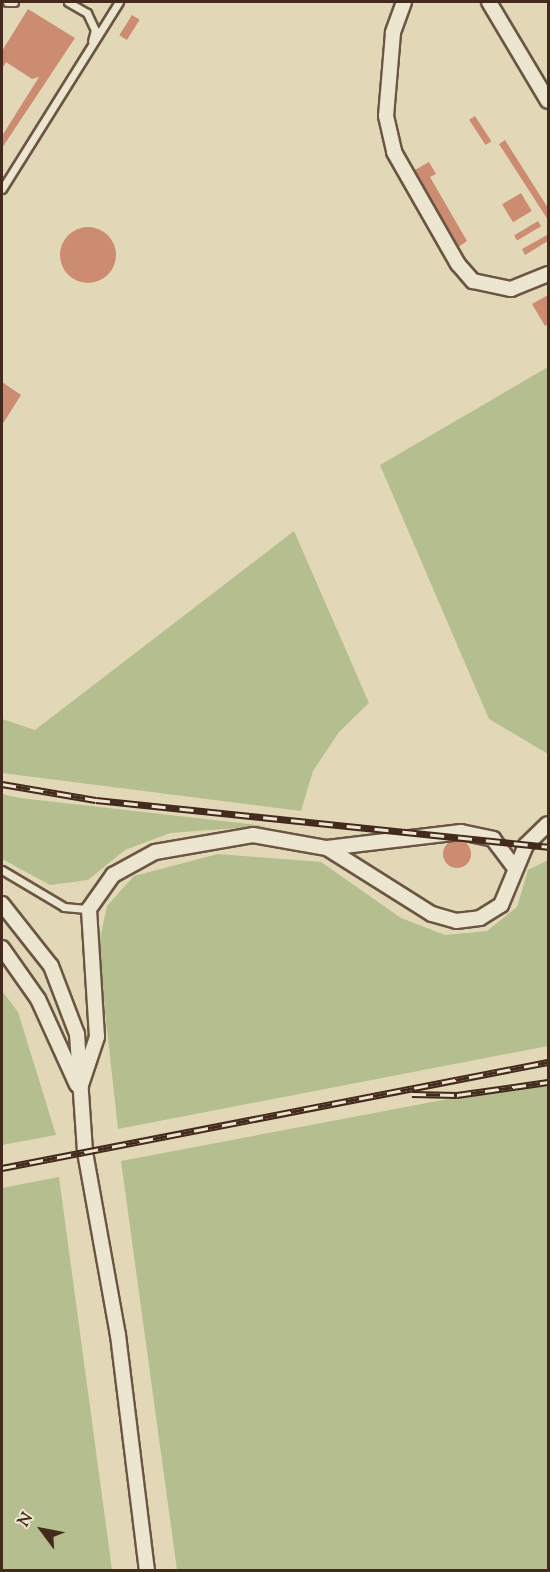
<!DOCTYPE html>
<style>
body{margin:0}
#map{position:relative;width:550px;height:1572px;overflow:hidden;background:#e2d8b7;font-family:"Sorts Mill Goudy",serif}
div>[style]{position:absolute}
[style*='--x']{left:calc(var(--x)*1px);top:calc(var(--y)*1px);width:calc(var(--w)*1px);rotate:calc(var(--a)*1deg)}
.green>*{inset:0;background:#b4be8e}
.building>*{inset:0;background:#cc8c71;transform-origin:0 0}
.round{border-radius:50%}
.roads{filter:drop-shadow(2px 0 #6b5643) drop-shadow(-2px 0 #6b5643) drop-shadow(0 2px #6b5643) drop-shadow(0 -2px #6b5643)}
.lane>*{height:7px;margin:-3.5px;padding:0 3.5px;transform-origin:3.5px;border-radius:3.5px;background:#ece6d0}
.street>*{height:14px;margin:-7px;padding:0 7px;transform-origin:7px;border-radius:7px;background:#ece6d0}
.rail>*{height:7px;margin-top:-3.5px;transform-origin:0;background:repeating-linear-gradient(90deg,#ece6d0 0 14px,#432a1c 0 28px);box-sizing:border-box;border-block:2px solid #432a1c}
span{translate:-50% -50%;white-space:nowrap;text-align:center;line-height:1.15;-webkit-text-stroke:4.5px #ece6d0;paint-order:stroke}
.frame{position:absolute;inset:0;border:3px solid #432a1c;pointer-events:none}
.north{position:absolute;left:12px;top:1500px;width:60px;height:60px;-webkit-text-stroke:4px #ece6d0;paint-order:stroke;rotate:302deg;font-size:16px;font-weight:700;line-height:24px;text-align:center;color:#432a1c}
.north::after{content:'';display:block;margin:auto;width:21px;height:27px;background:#432a1c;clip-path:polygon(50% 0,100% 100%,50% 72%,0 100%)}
</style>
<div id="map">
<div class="green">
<i style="clip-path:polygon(548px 367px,548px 754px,489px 719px,380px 465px)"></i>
<i style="clip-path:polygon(294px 531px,369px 703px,339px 732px,313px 771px,301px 811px,2px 773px,2px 719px,35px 730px)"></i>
<i style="clip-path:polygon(2px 794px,20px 798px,266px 826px,170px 833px,125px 850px,88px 880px,50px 885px,2px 859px)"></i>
<i style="clip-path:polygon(218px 854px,321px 862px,401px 918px,445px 935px,487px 931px,517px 907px,528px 870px,548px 860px,548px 1046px,118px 1129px,98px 948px,107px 906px,134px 876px)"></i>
<i style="clip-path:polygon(2px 991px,18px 1012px,56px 1135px,2px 1145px)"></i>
<i style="clip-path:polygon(548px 1080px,548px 1570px,177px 1570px,121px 1161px)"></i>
<i style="clip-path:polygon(59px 1177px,112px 1570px,2px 1570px,2px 1188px)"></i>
</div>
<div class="building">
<i style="clip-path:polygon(28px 9px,75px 38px,2px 148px,2px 136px,39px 77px,32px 79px,6px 62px,2px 69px,2px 51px)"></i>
<i style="left:132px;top:15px;width:9px;height:24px;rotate:32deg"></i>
<i style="left:475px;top:116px;width:30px;height:7px;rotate:57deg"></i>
<i style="clip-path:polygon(505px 140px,548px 208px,548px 220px,499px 144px)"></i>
<i style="clip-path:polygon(429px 162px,436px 174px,430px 177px,467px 241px,457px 248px,413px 171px)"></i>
<i style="left:521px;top:193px;width:21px;height:22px;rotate:59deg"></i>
<i style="left:538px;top:221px;width:6px;height:28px;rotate:59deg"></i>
<i class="round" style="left:60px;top:227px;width:56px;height:56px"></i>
<i style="clip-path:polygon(547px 235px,548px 241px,525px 255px,522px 249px)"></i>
<i style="clip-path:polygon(548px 295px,548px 324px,545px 326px,532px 304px)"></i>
<i style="clip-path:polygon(2px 382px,21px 395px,2px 425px)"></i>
<i class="round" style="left:443px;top:840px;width:28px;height:28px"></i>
</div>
<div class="roads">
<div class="lane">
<i style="--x:7;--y:2;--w:7;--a:0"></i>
<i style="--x:68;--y:2;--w:22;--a:30"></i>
<i style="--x:87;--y:13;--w:19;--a:65"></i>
<i style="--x:95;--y:30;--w:11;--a:105"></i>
<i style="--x:2;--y:189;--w:221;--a:-58"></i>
<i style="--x:2;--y:870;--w:72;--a:30.8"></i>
<i style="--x:64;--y:907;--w:25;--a:5"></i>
</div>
<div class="street">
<i style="--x:404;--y:2;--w:33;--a:110"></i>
<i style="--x:393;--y:33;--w:83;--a:94.8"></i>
<i style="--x:386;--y:116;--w:37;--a:77"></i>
<i style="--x:394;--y:152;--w:129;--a:60.3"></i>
<i style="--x:458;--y:264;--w:23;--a:49"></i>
<i style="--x:473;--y:281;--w:39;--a:12"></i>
<i style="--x:511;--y:289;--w:40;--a:-22"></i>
<i style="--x:489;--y:2;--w:115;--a:59.2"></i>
<i style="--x:327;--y:848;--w:124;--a:32.2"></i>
<i style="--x:432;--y:914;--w:25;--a:16"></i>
<i style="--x:456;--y:921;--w:24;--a:-7"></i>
<i style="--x:480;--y:918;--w:25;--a:-32"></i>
<i style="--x:501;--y:905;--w:65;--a:-67.4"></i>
<i style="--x:526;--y:845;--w:30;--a:-44"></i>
<i style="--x:2;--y:904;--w:79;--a:51.7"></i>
<i style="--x:51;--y:966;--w:73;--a:69.1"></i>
<i style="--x:77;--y:1034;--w:118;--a:86.1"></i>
<i style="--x:85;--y:1152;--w:186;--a:79.8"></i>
<i style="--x:118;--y:1335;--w:237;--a:83"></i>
<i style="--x:2;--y:948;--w:62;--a:54.8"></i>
<i style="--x:38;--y:999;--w:94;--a:65.6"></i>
<i style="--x:80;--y:1088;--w:54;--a:-71.6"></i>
<i style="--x:97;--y:1037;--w:128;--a:-93.6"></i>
<i style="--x:89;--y:909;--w:42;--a:-54.8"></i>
<i style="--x:113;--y:875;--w:48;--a:-28.7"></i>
<i style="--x:155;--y:852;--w:99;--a:-9.8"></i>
<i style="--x:253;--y:835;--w:75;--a:10"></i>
<i style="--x:327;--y:848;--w:135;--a:-6.8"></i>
<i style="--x:461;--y:832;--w:33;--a:12"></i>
<i style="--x:493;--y:839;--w:36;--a:53"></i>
</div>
</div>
<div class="rail">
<i style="--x:2;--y:784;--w:95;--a:9.7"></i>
<i style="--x:96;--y:800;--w:454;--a:5.9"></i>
<i style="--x:412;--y:1094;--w:45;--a:1.3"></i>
<i style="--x:457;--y:1095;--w:92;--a:-8.1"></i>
<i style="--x:2;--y:1168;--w:556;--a:-10.99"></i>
</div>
<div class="frame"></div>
<div class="north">N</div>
</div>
